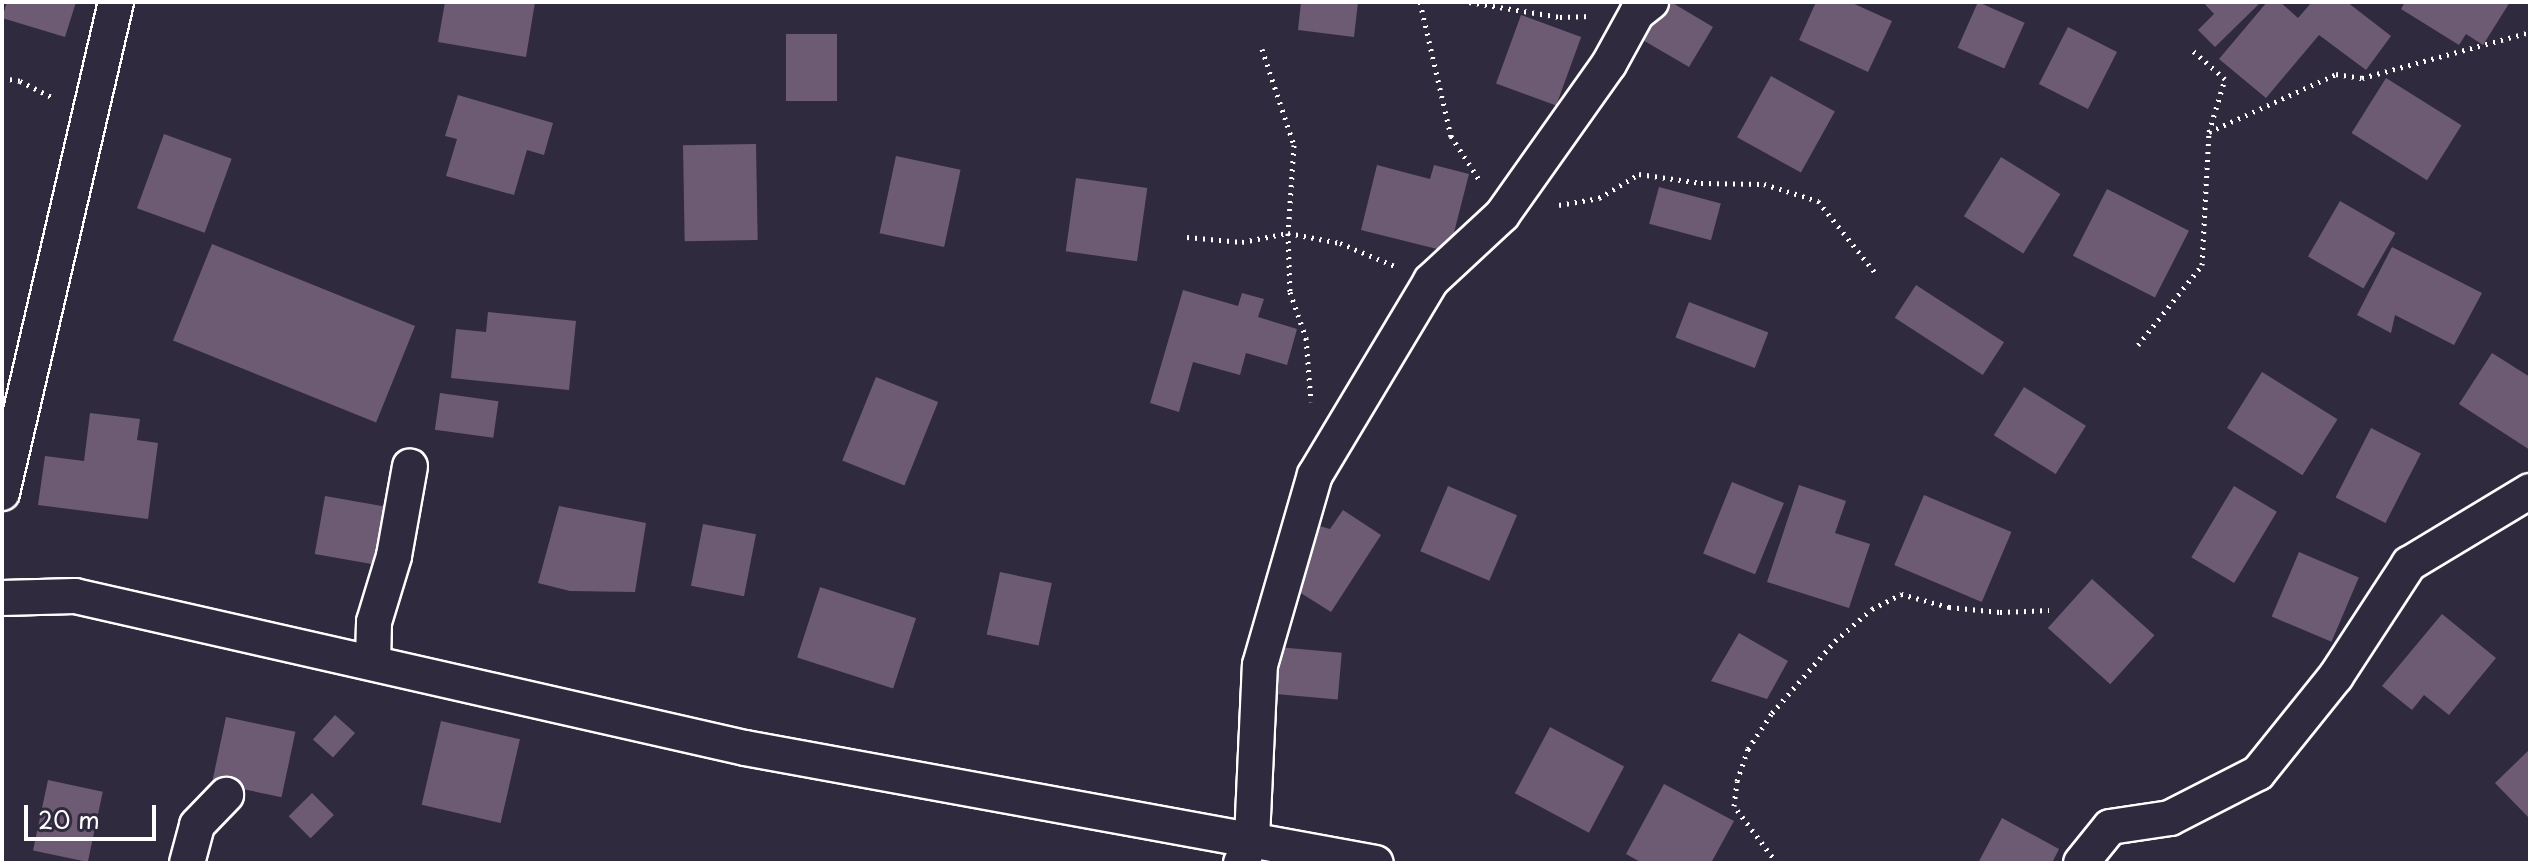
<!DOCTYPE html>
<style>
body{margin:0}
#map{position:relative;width:2532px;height:865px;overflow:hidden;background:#2f2a3d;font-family:"Playpen Sans",sans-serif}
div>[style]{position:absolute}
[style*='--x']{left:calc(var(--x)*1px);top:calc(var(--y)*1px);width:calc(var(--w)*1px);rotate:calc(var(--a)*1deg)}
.building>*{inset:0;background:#6d5b74;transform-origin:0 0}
.path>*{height:5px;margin-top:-2.5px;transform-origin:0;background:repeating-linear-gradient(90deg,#fff 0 2px,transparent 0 8px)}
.roads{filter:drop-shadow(2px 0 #fff) drop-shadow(-2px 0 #fff) drop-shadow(0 2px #fff) drop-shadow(0 -2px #fff)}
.street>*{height:34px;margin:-17px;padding:0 17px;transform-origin:17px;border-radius:17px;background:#2f2a3d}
span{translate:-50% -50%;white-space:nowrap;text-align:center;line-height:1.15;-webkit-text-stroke:6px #2f2a3d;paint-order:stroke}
.frame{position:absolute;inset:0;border:4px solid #fff;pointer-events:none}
.scale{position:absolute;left:24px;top:805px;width:132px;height:36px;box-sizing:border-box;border:4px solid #fff;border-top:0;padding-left:10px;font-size:24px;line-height:28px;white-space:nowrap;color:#fff;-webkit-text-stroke:6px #2f2a3d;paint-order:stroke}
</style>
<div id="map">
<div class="building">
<i style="clip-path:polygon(7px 2px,76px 2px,65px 37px,2px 18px)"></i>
<i style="clip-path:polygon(445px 2px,535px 2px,526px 57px,438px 42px)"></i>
<i style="clip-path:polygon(1301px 2px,1358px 2px,1354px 37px,1298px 30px)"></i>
<i style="clip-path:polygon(1664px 2px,1671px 2px,1713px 27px,1689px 67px,1641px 39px)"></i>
<i style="clip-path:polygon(1816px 2px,1850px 2px,1892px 21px,1868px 72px,1799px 40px)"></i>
<i style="left:1978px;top:2px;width:51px;height:50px;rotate:24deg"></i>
<i style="clip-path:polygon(2203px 2px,2261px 2px,2215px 47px,2198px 30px,2214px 14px)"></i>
<i style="clip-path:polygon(2267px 2px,2280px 2px,2298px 18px,2312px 2px,2347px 2px,2391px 36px,2366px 70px,2319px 35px,2266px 98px,2219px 59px)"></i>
<i style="clip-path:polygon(2405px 2px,2510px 2px,2483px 45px,2466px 34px,2459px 45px,2401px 9px)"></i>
<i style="left:1521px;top:15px;width:64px;height:73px;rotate:20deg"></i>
<i style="left:2068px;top:27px;width:55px;height:64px;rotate:27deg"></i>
<i style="left:786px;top:34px;width:51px;height:67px"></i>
<i style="left:1771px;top:76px;width:73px;height:70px;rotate:29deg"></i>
<i style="left:2386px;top:78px;width:89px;height:65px;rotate:32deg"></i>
<i style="clip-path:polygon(458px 95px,553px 123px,544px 155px,527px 150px,514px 195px,446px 176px,457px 139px,445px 136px)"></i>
<i style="left:164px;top:134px;width:72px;height:79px;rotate:20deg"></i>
<i style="left:756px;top:144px;width:96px;height:73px;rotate:89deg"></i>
<i style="left:896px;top:156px;width:66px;height:79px;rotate:12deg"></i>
<i style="left:2001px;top:157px;width:70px;height:70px;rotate:32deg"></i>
<i style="clip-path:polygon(1377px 165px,1430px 179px,1434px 165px,1469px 174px,1449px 252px,1361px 230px)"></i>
<i style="left:1076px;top:178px;width:72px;height:74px;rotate:8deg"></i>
<i style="left:1659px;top:187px;width:64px;height:38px;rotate:15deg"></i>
<i style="left:2107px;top:189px;width:92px;height:75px;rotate:27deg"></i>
<i style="left:2340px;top:201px;width:64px;height:64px;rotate:30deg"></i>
<i style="left:212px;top:244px;width:219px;height:104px;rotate:22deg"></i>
<i style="clip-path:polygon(2392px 247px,2482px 293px,2454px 345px,2395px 315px,2391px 333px,2357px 315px)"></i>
<i style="left:1916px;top:285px;width:105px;height:39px;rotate:33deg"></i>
<i style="clip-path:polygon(1183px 290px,1238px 306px,1242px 293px,1264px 299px,1258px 317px,1297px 329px,1287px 365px,1246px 353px,1240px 375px,1193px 362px,1179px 412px,1150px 403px)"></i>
<i style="left:1689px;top:302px;width:85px;height:38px;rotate:21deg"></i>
<i style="clip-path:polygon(488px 312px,576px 321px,569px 390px,451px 378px,456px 329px,486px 332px)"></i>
<i style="clip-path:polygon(2492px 353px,2530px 377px,2530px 450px,2459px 404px)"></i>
<i style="left:2262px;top:372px;width:89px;height:66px;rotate:32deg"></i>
<i style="left:876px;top:377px;width:67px;height:90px;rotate:22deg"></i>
<i style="left:2024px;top:387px;width:73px;height:57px;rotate:32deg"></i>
<i style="left:440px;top:393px;width:59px;height:37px;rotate:8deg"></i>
<i style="clip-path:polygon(90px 413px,140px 419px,137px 440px,158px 443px,148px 519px,38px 505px,45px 456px,84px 461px)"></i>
<i style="left:2371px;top:428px;width:56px;height:78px;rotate:27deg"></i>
<i style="left:1732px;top:482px;width:56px;height:77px;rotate:22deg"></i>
<i style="clip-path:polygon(1799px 485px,1846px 501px,1835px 533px,1870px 544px,1849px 608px,1767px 582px)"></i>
<i style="left:1448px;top:486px;width:75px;height:71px;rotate:23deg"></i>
<i style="left:2234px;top:486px;width:50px;height:83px;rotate:31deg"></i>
<i style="left:1924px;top:495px;width:95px;height:76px;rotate:23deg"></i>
<i style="left:325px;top:496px;width:62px;height:59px;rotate:10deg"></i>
<i style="clip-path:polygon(559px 506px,646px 523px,635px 592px,570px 591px,538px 583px)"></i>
<i style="clip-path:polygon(1343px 510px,1381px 535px,1331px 612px,1296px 590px,1316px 525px,1330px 529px)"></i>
<i style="left:703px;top:524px;width:54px;height:63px;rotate:11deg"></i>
<i style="left:2299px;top:552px;width:65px;height:70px;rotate:23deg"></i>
<i style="left:1000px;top:572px;width:53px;height:64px;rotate:12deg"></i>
<i style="left:2092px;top:579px;width:84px;height:66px;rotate:42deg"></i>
<i style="left:820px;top:587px;width:101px;height:74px;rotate:18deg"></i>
<i style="clip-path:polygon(2442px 614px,2496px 658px,2449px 715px,2424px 695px,2412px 710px,2382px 686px)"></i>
<i style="clip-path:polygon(1739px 633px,1788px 661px,1767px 699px,1711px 681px)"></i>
<i style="left:1277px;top:647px;width:65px;height:47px;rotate:5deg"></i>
<i style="left:335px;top:715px;width:27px;height:33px;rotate:42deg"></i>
<i style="left:226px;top:717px;width:71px;height:67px;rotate:12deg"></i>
<i style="left:441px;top:721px;width:81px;height:86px;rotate:13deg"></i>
<i style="left:1550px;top:727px;width:84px;height:75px;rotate:28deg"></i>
<i style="clip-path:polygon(2530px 749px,2530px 819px,2495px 783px)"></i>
<i style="left:48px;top:780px;width:56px;height:72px;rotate:12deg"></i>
<i style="clip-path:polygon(1664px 784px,1734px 821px,1711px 863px,1642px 863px,1626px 854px)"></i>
<i style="left:312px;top:793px;width:31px;height:33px;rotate:45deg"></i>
<i style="clip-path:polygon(2002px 818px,2059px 849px,2052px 863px,1978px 863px)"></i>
</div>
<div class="path">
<i style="--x:1420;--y:2;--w:138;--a:77"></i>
<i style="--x:1451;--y:136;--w:54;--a:57.2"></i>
<i style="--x:1469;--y:2;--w:92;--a:9.4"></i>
<i style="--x:1560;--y:17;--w:32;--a:-2"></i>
<i style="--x:1262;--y:49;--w:101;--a:71.6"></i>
<i style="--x:1294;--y:145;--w:88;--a:93.9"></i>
<i style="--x:1288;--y:233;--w:59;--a:88.1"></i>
<i style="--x:1290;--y:292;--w:49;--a:70.8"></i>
<i style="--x:1306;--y:338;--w:64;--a:85.5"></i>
<i style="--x:2;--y:78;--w:18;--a:9"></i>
<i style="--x:20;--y:81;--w:37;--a:27"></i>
<i style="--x:2209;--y:132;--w:140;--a:-24.5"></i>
<i style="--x:2336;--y:74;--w:26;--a:9"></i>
<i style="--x:2362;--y:78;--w:174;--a:-15.3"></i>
<i style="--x:1559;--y:205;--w:41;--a:-9.9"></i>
<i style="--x:1599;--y:198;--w:47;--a:-31"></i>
<i style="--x:1639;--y:174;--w:63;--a:8.3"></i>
<i style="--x:1701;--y:183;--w:63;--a:0.9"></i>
<i style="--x:1764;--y:184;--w:57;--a:17.5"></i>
<i style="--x:1818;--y:201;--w:95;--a:51.4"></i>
<i style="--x:1187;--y:237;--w:55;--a:5.2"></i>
<i style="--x:1242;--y:242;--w:47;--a:-11.1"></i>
<i style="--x:1288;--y:233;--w:53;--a:10.9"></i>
<i style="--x:1340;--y:243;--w:62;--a:22.8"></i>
<i style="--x:2138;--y:345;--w:102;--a:-51.3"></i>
<i style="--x:2202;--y:265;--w:133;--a:-87"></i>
<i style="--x:2209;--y:132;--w:55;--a:-73.2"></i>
<i style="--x:2225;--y:79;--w:47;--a:-138.5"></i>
<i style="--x:1777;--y:863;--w:71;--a:-127"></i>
<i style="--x:1734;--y:806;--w:25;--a:-83"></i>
<i style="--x:1737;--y:781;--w:34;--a:-71"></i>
<i style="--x:1748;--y:749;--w:43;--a:-56.3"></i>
<i style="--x:1772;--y:713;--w:96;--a:-48.8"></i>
<i style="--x:1835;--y:641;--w:49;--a:-40.9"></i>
<i style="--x:1872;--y:609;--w:33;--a:-27"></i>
<i style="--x:1901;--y:594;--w:50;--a:15.2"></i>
<i style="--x:1949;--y:607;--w:51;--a:5.6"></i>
<i style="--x:2000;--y:612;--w:49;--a:-2.3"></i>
</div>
<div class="roads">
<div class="street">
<i style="--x:2;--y:493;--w:504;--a:-76.93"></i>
<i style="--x:2;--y:598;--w:73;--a:-1.6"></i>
<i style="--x:75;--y:596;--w:687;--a:12.78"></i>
<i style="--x:745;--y:748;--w:641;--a:10.33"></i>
<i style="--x:373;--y:663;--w:41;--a:-88.6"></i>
<i style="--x:374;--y:622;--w:69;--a:-73.1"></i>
<i style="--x:394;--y:556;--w:91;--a:-79.9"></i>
<i style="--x:187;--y:863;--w:39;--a:-75"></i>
<i style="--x:197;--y:825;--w:42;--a:-46"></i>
<i style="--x:1241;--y:863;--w:26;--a:-65"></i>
<i style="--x:1252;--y:839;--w:174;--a:-87.4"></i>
<i style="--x:1260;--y:665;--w:198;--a:-73.9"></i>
<i style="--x:1315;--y:475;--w:226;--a:-59.1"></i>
<i style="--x:1431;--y:281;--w:97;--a:-42.9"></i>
<i style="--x:1502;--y:215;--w:185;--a:-54.7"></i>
<i style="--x:1609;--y:64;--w:58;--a:-61.2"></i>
<i style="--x:1637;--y:13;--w:18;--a:-38"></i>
<i style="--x:2081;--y:863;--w:46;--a:-51.1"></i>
<i style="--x:2110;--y:827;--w:61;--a:-8.5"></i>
<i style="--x:2170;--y:818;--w:99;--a:-27.1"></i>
<i style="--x:2258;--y:773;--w:124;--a:-51.2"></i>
<i style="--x:2336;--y:676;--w:134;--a:-56.9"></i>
<i style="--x:2409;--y:564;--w:141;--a:-31.1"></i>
</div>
</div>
<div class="frame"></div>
<div class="scale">20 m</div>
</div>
